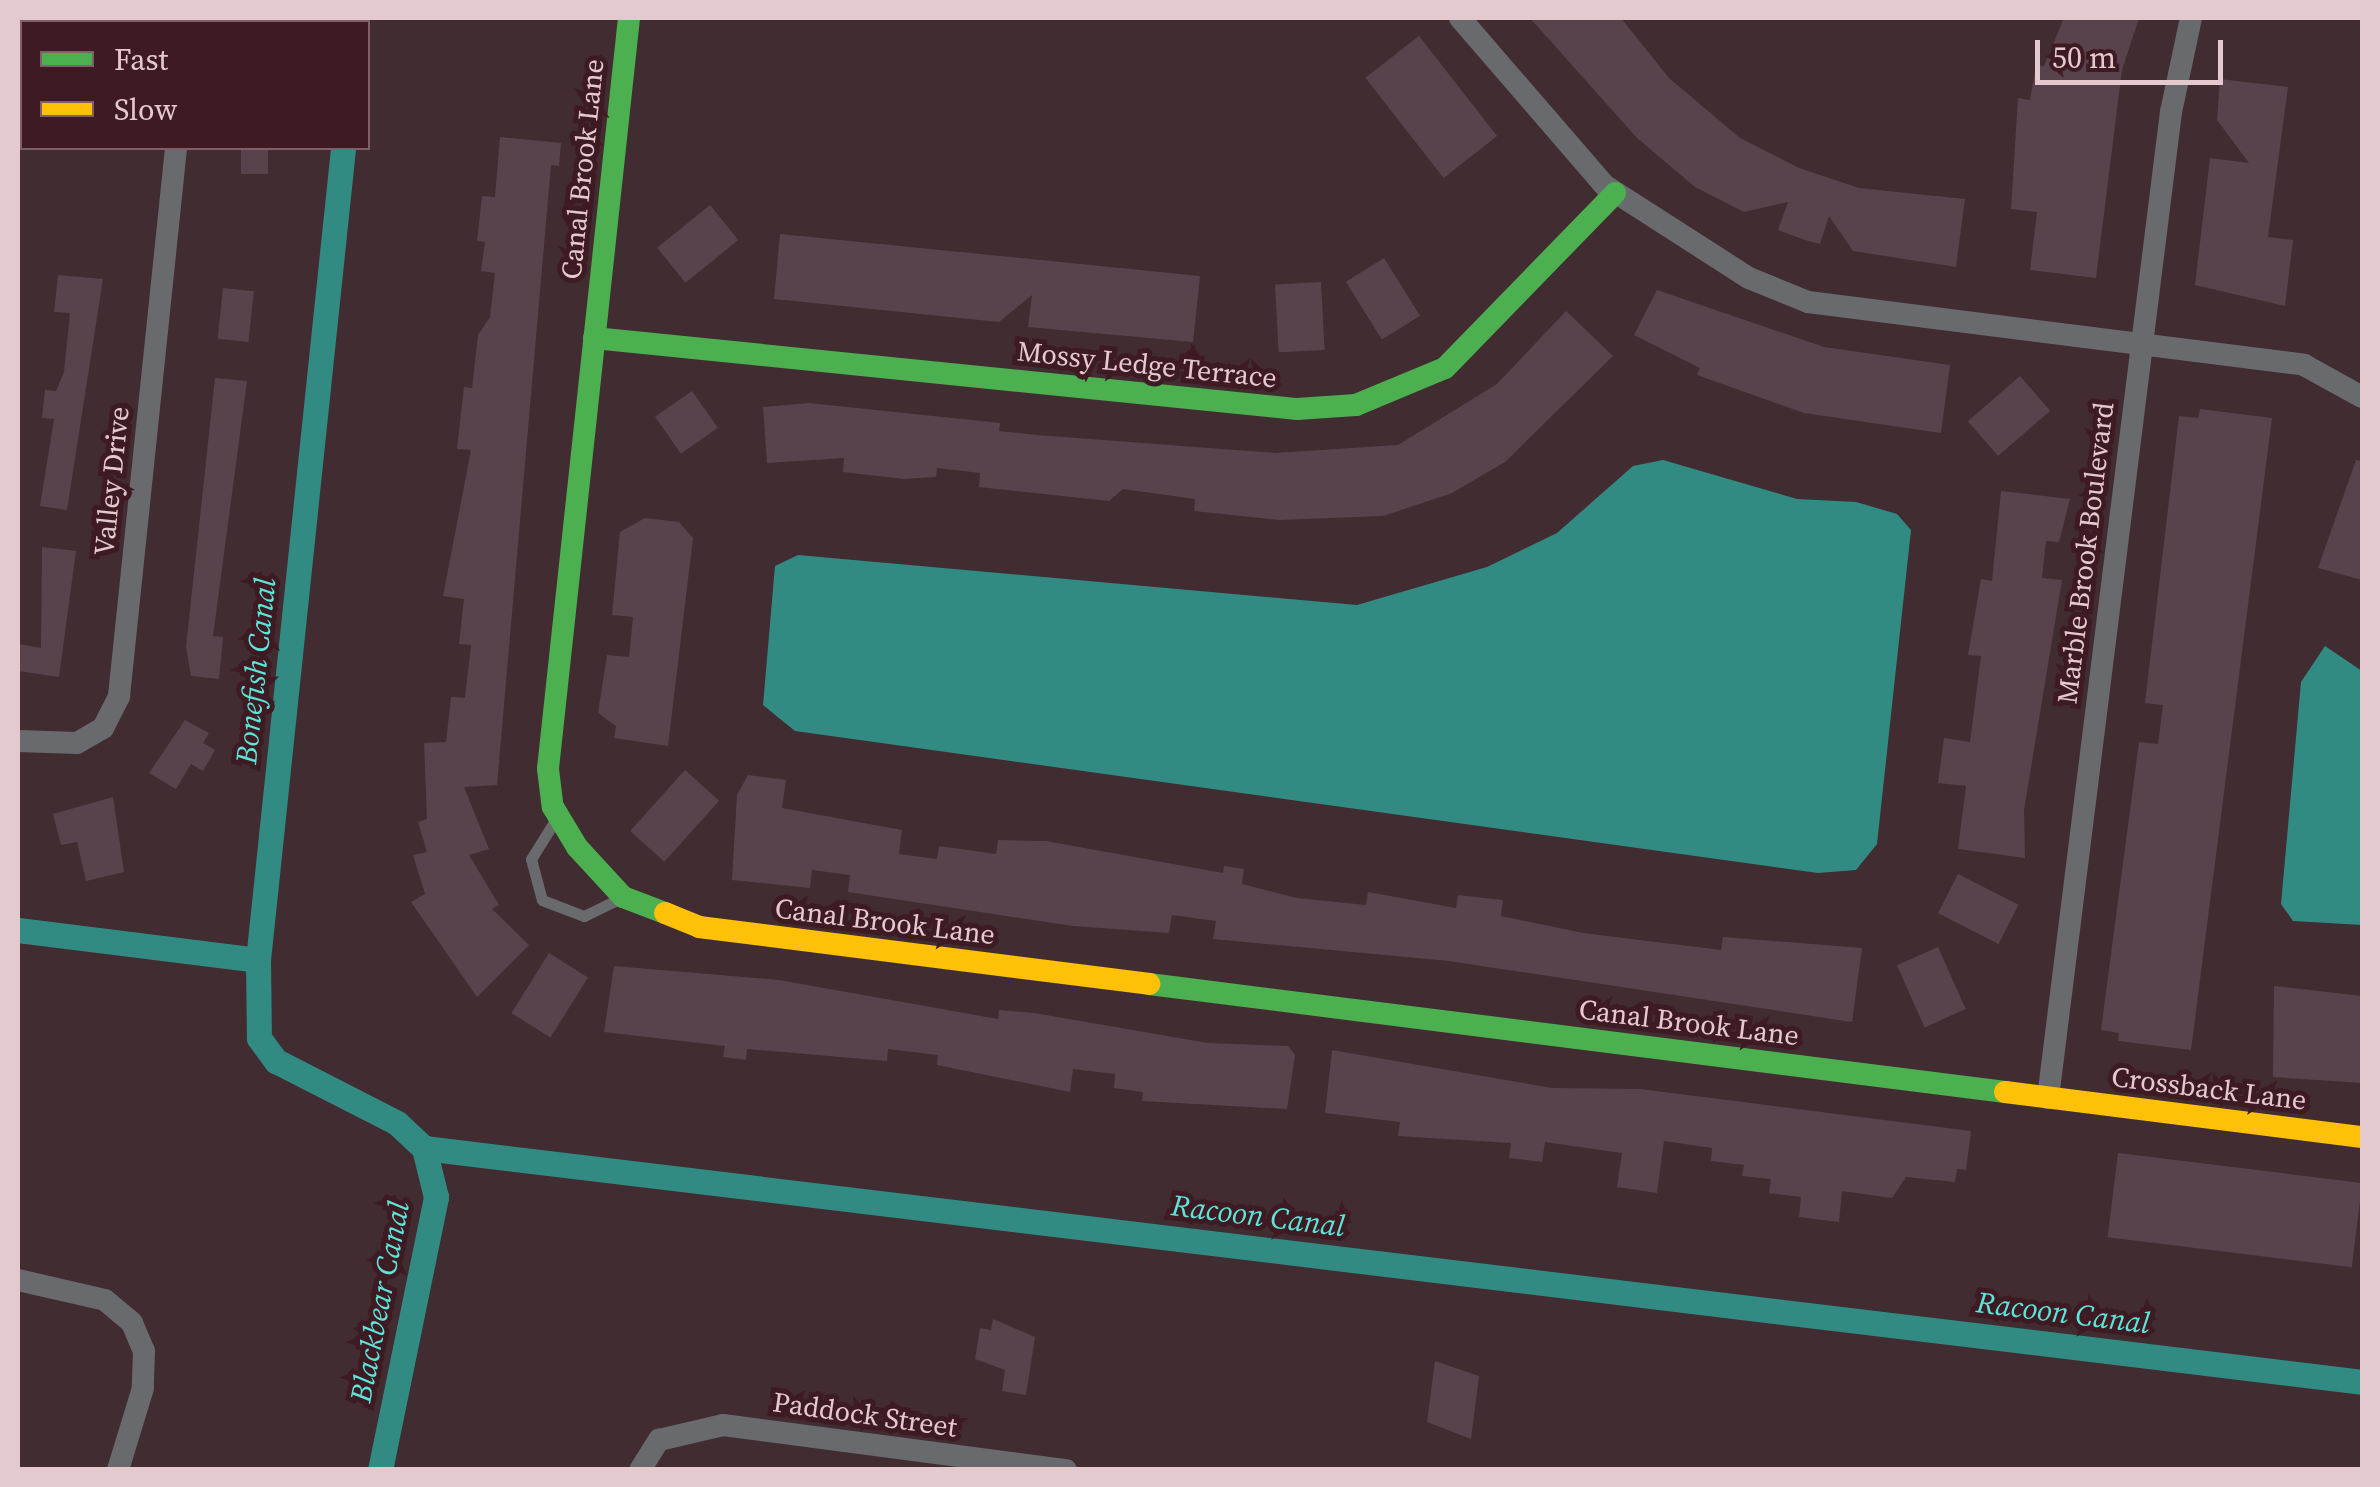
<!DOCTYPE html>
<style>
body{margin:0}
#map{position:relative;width:2380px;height:1487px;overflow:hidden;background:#412c31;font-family:"Source Serif 4",serif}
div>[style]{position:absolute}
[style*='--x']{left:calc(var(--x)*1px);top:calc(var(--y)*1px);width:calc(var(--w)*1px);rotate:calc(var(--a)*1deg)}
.water>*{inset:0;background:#328b83}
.canal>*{height:25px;margin:-12.5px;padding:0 12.5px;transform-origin:12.5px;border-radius:12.5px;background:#328b83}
.building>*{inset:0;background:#58434c;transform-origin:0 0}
.lane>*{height:11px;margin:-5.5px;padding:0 5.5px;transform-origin:5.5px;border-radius:5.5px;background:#696a6e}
.street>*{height:22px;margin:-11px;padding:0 11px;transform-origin:11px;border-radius:11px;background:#696a6e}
.fast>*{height:22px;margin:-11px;padding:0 11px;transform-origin:11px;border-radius:11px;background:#4caf50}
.slow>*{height:22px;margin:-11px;padding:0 11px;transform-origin:11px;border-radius:11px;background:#ffc107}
span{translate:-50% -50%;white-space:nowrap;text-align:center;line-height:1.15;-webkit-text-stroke:10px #3e1a23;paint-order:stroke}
.street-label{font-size:28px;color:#e4cacf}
.water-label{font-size:30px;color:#5be6d9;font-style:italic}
.frame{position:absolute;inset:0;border:20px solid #e4cacf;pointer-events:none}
.legend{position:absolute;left:20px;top:20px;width:350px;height:130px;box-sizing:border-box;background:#3e1a23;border:2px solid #806068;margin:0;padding:12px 18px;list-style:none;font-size:30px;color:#e4cacf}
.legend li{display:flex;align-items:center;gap:20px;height:50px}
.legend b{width:50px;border:2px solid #806068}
.scale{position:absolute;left:2035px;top:40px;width:188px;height:45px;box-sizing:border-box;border:5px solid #e4cacf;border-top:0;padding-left:12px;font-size:30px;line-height:35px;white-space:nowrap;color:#e4cacf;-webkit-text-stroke:8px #3e1a23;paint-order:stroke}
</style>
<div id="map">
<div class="water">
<i style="clip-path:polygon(1663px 460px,1797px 499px,1856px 502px,1897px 514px,1911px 530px,1877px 844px,1856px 870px,1818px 873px,795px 731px,763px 705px,775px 566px,798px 555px,1357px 605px,1487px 567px,1557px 533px,1633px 466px)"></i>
<i style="clip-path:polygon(2325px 646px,2362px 671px,2362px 925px,2293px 921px,2281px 904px,2301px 682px)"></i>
</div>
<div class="canal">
<i style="--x:356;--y:22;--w:4;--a:-90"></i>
<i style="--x:18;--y:930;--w:242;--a:7.1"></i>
<i style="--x:258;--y:960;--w:816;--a:-84.02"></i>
<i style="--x:258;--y:960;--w:78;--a:89.3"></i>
<i style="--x:259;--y:1038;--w:29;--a:54"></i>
<i style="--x:276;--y:1061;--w:136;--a:27.1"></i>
<i style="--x:397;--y:1123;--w:37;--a:43"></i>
<i style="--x:424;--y:1148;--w:1952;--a:6.88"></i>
<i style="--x:380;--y:1470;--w:279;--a:-78.4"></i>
<i style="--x:436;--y:1197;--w:50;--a:-103.8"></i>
</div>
<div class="building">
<i style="clip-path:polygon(1530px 18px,1621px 18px,1669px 78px,1740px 138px,1799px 168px,1859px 188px,1965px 199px,1956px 267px,1853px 251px,1829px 216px,1820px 244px,1805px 240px,1778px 230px,1788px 202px,1744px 212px,1695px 187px,1637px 138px)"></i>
<i style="clip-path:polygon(2064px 18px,2139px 18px,2122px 70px,2096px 278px,2030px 270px,2037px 212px,2011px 209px,2018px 98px,2030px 100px,2036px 65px,2044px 66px)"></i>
<i style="left:1419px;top:36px;width:127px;height:68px;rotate:52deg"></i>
<i style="clip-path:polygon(2220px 79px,2288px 87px,2268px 237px,2293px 240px,2285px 306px,2195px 285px,2210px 158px,2249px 163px,2217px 120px)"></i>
<i style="clip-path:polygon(500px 137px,561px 143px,559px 166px,551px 165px,497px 785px,464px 787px,489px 849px,469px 855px,499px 905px,492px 909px,529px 945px,477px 997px,411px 902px,425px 894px,413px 855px,427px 852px,418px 822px,427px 819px,424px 743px,446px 742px,451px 697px,465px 698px,471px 645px,459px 644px,464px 599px,443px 596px,471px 450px,457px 449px,464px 387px,472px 388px,478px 335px,490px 317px,495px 273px,481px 271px,485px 242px,477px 241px,482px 196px,495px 197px)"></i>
<i style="left:241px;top:148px;width:27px;height:26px"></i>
<i style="left:710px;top:205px;width:45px;height:68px;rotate:51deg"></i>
<i style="clip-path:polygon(780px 234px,1200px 276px,1193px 342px,1028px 327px,1032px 295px,999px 322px,774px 299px)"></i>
<i style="left:1384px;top:258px;width:68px;height:45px;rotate:58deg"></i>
<i style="clip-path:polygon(58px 275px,103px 279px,67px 510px,40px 506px,54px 419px,42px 418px,45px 390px,56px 391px,64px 372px,70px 313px,54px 312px)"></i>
<i style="left:1321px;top:282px;width:68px;height:46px;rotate:87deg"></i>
<i style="left:223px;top:288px;width:31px;height:51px;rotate:6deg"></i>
<i style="clip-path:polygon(1657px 290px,1824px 347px,1950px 365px,1941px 433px,1804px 413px,1697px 375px,1700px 368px,1634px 335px)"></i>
<i style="clip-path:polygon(1566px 311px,1613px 356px,1505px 462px,1452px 493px,1383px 516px,1280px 520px,1194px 511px,1195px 499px,1123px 489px,1109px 501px,979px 487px,980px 473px,937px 468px,936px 477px,904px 479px,843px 472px,844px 458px,767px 463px,763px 407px,809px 403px,1000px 423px,999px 431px,1037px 435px,1275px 453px,1398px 445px,1497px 384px)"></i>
<i style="left:2020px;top:376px;width:46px;height:69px;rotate:49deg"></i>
<i style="clip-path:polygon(215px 378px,247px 381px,213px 636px,223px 637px,219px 679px,191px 676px,186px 647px)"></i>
<i style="left:692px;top:391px;width:45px;height:45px;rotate:55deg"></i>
<i style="clip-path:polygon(2200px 409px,2272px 418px,2191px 1050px,2118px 1041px,2119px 1033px,2101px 1030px,2139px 742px,2158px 744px,2163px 705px,2145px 703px,2179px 416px,2198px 418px)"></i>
<i style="clip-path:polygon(2356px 460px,2362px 461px,2362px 580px,2318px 568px)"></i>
<i style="clip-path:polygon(2001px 491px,2070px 499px,2059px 542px,2046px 541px,2042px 578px,2062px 580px,2024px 810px,2025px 858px,1958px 849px,1966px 786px,1938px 783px,1944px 738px,1970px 742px,1981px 656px,1968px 655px,1981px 579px,1992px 581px)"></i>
<i style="clip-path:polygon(645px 518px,679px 522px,693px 538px,668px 746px,614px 738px,616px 726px,598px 713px,607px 655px,629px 657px,633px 617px,612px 615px,620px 532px)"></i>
<i style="clip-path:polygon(42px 547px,76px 551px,59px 677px,18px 671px,18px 644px,41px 648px)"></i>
<i style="clip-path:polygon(185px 720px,209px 733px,203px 743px,215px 750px,203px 771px,191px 764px,176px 789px,149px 773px)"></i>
<i style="left:685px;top:770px;width:46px;height:82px;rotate:42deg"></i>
<i style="clip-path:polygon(748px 775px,786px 780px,782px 808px,902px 830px,899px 854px,937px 859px,939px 846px,996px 854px,998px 840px,1046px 841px,1223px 873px,1224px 866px,1244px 869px,1242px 884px,1297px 898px,1366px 905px,1368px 892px,1456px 908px,1458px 895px,1503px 900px,1501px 916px,1583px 933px,1721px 950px,1723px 937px,1862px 948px,1852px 1022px,1449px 961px,1213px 939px,1216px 921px,1172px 915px,1169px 933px,1073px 926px,848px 892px,850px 875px,812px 870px,810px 888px,732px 880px,737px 795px)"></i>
<i style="clip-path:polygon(113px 797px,124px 872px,86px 881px,77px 842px,61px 845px,53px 814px)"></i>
<i style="left:1958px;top:874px;width:68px;height:44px;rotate:27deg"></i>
<i style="left:1938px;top:947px;width:68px;height:45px;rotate:66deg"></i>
<i style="left:549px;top:953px;width:46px;height:71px;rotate:32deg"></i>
<i style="clip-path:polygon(614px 966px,779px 980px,998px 1019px,999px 1010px,1034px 1013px,1208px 1043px,1288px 1046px,1295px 1055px,1287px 1109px,1142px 1101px,1143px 1092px,1114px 1088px,1115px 1074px,1073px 1069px,1070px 1092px,937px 1065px,938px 1055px,888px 1049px,887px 1061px,747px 1049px,746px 1060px,723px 1057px,725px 1046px,604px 1032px)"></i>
<i style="clip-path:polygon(2274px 986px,2362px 996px,2362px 1083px,2273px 1077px)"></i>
<i style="clip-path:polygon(1332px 1050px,1552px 1088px,1640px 1089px,1971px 1131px,1966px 1170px,1957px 1169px,1955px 1182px,1906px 1177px,1892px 1198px,1842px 1191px,1839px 1222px,1799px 1217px,1801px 1197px,1769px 1193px,1771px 1179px,1742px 1176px,1744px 1165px,1711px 1161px,1712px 1148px,1664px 1141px,1657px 1193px,1617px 1187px,1622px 1153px,1545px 1142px,1542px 1162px,1509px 1158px,1511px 1143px,1398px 1136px,1400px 1122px,1325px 1113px)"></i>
<i style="left:2118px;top:1153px;width:246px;height:85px;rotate:7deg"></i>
<i style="clip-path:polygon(993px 1319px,1035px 1337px,1026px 1395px,1002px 1391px,1005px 1370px,975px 1359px,980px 1328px,991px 1330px)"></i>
<i style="clip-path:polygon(1435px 1361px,1479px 1376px,1471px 1439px,1427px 1422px)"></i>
</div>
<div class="lane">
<i style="--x:556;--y:819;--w:47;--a:122"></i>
<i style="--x:531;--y:859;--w:42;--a:75"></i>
<i style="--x:542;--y:900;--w:45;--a:20.9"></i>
<i style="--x:584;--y:916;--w:43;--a:-26"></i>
</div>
<div class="street">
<i style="--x:1460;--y:18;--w:221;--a:49.2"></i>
<i style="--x:1604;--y:185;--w:172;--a:32.7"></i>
<i style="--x:1749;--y:278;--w:64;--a:22.1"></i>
<i style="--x:1808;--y:302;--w:500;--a:7.2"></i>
<i style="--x:2304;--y:365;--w:66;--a:28.9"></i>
<i style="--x:189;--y:22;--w:4;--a:-90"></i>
<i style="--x:18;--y:741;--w:59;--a:1.9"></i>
<i style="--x:77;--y:743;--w:30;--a:-30"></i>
<i style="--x:103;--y:728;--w:36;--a:-63"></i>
<i style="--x:119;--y:696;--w:551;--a:-84.06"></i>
<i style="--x:2048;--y:1098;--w:994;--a:-82.89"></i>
<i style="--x:2171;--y:112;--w:96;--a:-78"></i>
<i style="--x:18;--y:1280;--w:89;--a:12.9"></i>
<i style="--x:105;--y:1300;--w:35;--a:40"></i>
<i style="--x:132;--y:1323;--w:30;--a:67"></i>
<i style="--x:144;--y:1351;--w:37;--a:92"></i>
<i style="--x:143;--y:1388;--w:86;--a:107"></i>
<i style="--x:640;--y:1470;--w:36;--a:-58"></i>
<i style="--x:659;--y:1440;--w:66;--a:-13.2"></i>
<i style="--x:723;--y:1425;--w:346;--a:7.5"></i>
</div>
<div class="fast">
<i style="--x:629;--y:18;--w:755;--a:96.16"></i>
<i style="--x:548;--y:769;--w:38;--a:83"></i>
<i style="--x:553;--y:807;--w:47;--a:59"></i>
<i style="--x:577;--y:847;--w:68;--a:47.4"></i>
<i style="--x:623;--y:897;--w:45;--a:20.9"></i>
<i style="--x:594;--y:338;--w:707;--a:5.77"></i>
<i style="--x:1297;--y:409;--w:59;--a:-3.9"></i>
<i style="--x:1356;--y:405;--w:96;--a:-22.6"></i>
<i style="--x:1445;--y:368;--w:244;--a:-45.8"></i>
<i style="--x:1149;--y:984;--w:863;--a:7.19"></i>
</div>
<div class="slow">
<i style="--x:665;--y:913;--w:37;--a:22"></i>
<i style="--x:699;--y:927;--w:454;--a:7.2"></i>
<i style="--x:2005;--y:1092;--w:360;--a:7.2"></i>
</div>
<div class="street-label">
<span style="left:582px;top:169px;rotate:-84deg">Canal Brook Lane</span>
<span style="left:1147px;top:364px;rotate:6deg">Mossy Ledge Terrace</span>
<span style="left:111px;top:481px;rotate:-84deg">Valley Drive</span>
<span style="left:2085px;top:553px;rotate:-83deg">Marble Brook Boulevard</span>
<span style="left:885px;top:921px;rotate:7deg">Canal Brook Lane</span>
<span style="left:1689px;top:1022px;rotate:7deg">Canal Brook Lane</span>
<span style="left:2209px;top:1088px;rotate:7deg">Crossback Lane</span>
<span style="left:865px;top:1414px;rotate:8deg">Paddock Street</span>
</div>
<div class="water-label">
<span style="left:256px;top:671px;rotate:-84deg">Bonefish Canal</span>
<span style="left:1258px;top:1216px;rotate:7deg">Racoon Canal</span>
<span style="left:380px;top:1302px;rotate:-79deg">Blackbear Canal</span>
<span style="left:2063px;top:1313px;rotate:7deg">Racoon Canal</span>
</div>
<div class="frame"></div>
<ul class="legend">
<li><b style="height:12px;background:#4caf50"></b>Fast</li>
<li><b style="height:12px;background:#ffc107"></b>Slow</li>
</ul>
<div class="scale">50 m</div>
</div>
